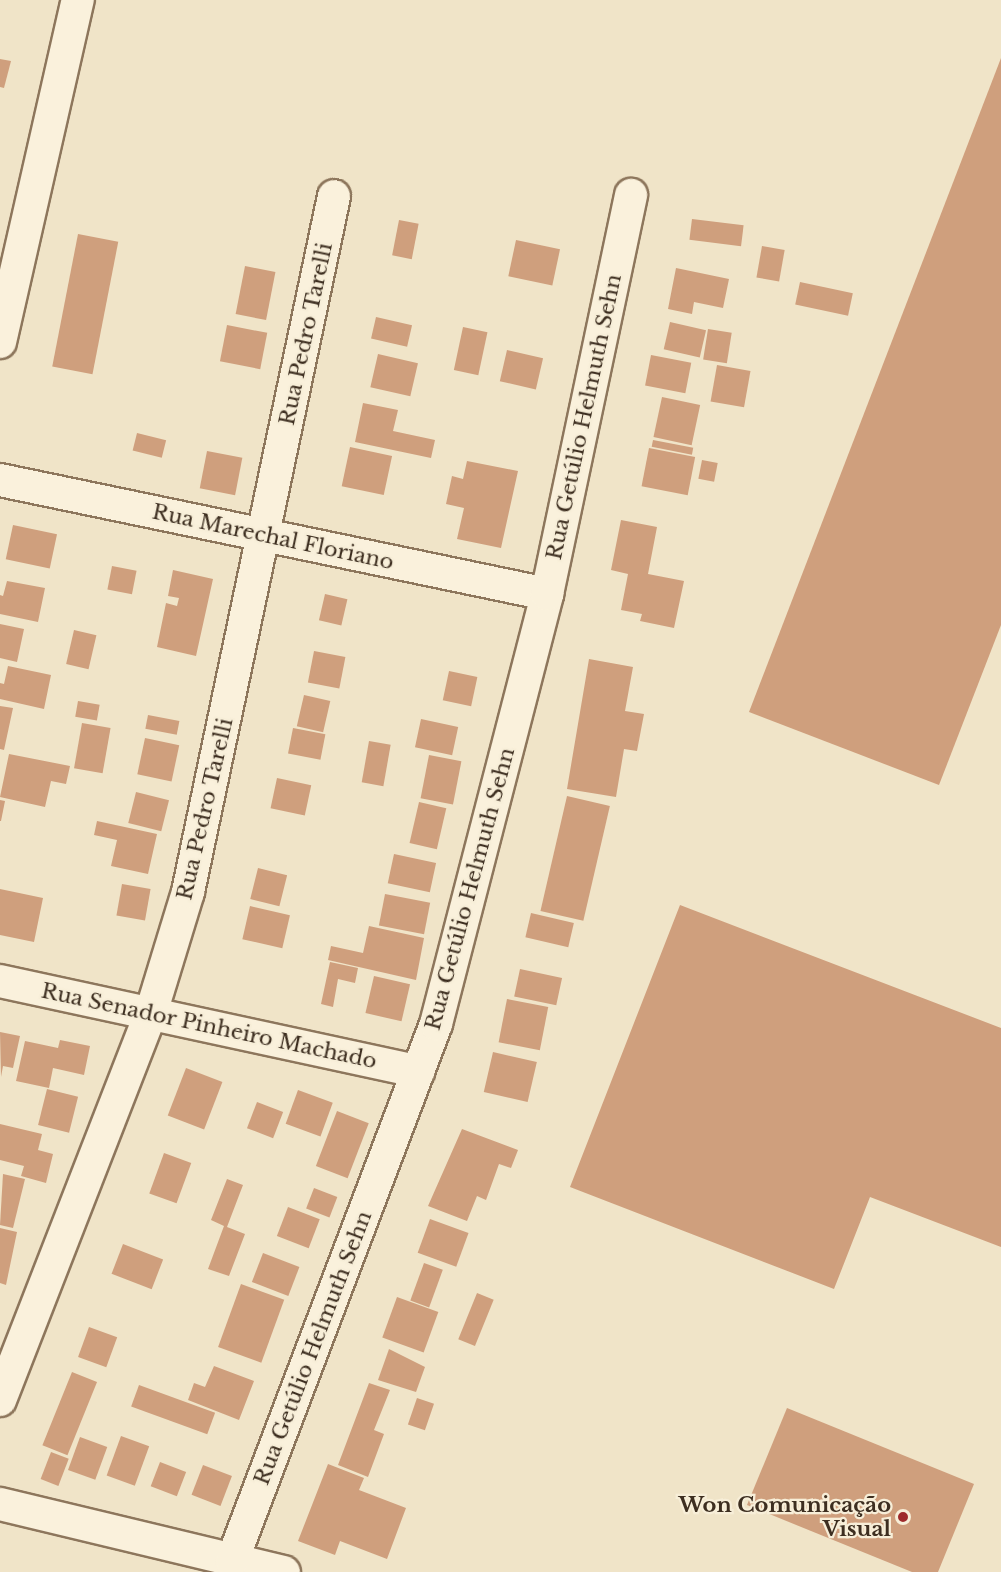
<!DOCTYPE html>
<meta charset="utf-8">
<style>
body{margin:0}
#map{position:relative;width:1001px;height:1572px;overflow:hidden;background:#f0e4c8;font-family:"Libre Baskerville",serif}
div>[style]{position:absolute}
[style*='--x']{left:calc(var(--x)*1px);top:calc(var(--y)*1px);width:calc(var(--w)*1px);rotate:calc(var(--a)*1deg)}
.building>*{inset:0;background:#cf9f7d;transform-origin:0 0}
.roads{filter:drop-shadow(2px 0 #8d765c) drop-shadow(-2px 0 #8d765c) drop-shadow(0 2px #8d765c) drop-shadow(0 -2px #8d765c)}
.minor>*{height:32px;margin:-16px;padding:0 16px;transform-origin:16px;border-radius:16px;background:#faf1dc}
.dots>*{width:16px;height:16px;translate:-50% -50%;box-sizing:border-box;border:3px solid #f7eed8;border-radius:50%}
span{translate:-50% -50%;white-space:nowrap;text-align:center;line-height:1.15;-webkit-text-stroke:4.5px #f7eed8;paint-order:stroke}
.street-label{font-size:21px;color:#3d2e20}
.poi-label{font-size:21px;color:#3d2e20;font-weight:700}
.right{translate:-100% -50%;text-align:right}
</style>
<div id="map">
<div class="building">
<i style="clip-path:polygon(1001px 58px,1001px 625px,939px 785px,749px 712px)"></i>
<i style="clip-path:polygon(0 59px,11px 61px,4px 88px,0 87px)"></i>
<i style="left:692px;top:219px;width:52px;height:21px;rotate:7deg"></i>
<i style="left:399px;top:220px;width:20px;height:36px;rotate:11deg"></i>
<i style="left:78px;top:234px;width:41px;height:135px;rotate:11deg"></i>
<i style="left:516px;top:240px;width:45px;height:37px;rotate:12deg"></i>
<i style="left:762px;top:246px;width:23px;height:32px;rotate:10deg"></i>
<i style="left:245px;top:266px;width:31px;height:49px;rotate:11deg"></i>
<i style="clip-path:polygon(676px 268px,729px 279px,723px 308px,694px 302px,692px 314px,668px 309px)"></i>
<i style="left:800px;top:282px;width:54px;height:23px;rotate:12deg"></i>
<i style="left:376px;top:317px;width:37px;height:22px;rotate:13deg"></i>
<i style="left:670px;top:322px;width:37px;height:28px;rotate:13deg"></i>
<i style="left:227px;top:325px;width:41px;height:37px;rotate:11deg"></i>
<i style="left:463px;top:327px;width:25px;height:44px;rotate:12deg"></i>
<i style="left:708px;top:329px;width:24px;height:31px;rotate:9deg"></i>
<i style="left:507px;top:350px;width:37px;height:32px;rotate:13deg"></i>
<i style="left:378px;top:354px;width:41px;height:34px;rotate:13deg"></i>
<i style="left:651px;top:355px;width:41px;height:31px;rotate:11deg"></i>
<i style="left:717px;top:365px;width:34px;height:37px;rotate:10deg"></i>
<i style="left:662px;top:397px;width:39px;height:41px;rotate:12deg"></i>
<i style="clip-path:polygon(363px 403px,398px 410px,393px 431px,435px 440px,431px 458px,355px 442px)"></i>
<i style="left:137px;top:433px;width:30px;height:18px;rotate:14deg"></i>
<i style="left:653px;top:440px;width:41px;height:7px;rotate:11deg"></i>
<i style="left:350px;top:447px;width:43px;height:40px;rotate:12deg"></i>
<i style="left:649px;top:448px;width:47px;height:39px;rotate:11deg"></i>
<i style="left:207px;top:451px;width:36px;height:38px;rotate:11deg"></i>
<i style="left:702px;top:460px;width:16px;height:19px;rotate:11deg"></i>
<i style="clip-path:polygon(467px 461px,518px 471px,501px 548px,457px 539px,464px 508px,446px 504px,452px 476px,463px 479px)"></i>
<i style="clip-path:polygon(621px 520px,657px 527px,648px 574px,684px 581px,674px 628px,640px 621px,642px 614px,621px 610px,628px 574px,611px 570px)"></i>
<i style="left:13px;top:525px;width:45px;height:35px;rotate:12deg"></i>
<i style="left:112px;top:566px;width:25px;height:24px;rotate:11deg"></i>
<i style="clip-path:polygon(173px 570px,213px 579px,196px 656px,157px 647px,166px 603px,177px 606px,179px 598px,168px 596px)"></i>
<i style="clip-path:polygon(7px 581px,45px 588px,38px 622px,0 614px,0 595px,3px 596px)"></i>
<i style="left:325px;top:594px;width:23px;height:27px;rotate:13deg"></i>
<i style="clip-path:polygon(0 624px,24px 629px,17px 662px,0 658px)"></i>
<i style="left:74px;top:630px;width:23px;height:35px;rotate:13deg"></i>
<i style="left:314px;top:651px;width:32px;height:32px;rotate:11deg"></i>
<i style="clip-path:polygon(589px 659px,633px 667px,625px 711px,644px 714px,637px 751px,624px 749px,616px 797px,567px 789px)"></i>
<i style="clip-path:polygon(8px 666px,51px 675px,44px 709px,0 699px,0 683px,4px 684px)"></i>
<i style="left:449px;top:671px;width:29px;height:30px;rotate:12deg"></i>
<i style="left:304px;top:695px;width:27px;height:32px;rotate:13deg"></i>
<i style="left:78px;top:701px;width:22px;height:16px;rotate:10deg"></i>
<i style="clip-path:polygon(0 706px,13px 708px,4px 750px,0 749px)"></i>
<i style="left:148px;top:715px;width:32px;height:14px;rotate:11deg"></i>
<i style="left:421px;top:719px;width:38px;height:29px;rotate:12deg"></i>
<i style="left:82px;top:723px;width:29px;height:46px;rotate:10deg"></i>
<i style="left:293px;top:728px;width:33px;height:26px;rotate:11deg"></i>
<i style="left:145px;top:738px;width:35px;height:37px;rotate:12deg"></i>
<i style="left:369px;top:741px;width:22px;height:42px;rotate:10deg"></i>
<i style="clip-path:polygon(9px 754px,70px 766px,66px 784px,51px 781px,45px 807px,0 797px)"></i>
<i style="left:429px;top:755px;width:33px;height:44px;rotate:11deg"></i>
<i style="left:277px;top:778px;width:35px;height:31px;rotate:12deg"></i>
<i style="left:136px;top:792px;width:34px;height:32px;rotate:14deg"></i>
<i style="left:567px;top:796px;width:44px;height:118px;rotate:13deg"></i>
<i style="clip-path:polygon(0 800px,5px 801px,1px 821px,0 821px)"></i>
<i style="left:419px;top:802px;width:28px;height:42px;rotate:13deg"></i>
<i style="clip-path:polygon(97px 821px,157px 834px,148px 874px,111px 866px,117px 840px,94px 835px)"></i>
<i style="left:394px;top:854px;width:43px;height:30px;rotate:12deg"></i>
<i style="left:258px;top:868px;width:30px;height:32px;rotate:14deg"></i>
<i style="left:122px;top:884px;width:29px;height:32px;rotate:10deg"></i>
<i style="clip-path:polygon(0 889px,43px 898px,34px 942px,0 935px)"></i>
<i style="left:385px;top:894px;width:46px;height:32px;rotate:11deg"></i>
<i style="clip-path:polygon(680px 905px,1001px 1028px,1001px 1247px,870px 1197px,834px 1289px,570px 1187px)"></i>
<i style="left:250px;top:906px;width:41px;height:34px;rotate:13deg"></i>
<i style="left:531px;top:913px;width:44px;height:25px;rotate:13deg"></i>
<i style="clip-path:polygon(369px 926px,424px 938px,416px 980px,328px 960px,331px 946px,363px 953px)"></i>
<i style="clip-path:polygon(330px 962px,358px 968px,355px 983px,338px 979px,333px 1007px,321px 1004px)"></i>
<i style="left:520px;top:969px;width:43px;height:28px;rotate:12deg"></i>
<i style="left:374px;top:976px;width:37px;height:38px;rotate:13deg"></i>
<i style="left:507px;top:999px;width:42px;height:44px;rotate:11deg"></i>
<i style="clip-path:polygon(0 1032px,20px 1036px,13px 1068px,3px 1066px,1px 1077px)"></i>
<i style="clip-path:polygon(60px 1040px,90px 1046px,84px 1075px,53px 1068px,49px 1088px,16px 1081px,25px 1041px,58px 1048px)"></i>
<i style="left:493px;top:1052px;width:45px;height:41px;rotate:13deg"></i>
<i style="left:186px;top:1068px;width:39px;height:51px;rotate:21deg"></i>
<i style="left:47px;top:1089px;width:32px;height:37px;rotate:14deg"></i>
<i style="left:298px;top:1090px;width:37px;height:36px;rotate:20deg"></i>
<i style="left:257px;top:1102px;width:28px;height:28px;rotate:21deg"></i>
<i style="left:337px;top:1111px;width:34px;height:59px;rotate:21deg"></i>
<i style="clip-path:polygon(0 1124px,42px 1134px,38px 1150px,53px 1154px,46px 1183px,21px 1176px,24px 1166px,0 1160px)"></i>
<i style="clip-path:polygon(462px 1129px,518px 1150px,511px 1168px,499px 1164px,486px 1200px,477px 1196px,467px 1221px,428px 1206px)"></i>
<i style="left:164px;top:1153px;width:29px;height:43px;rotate:20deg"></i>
<i style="clip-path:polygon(3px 1174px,25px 1179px,13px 1228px,0 1225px)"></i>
<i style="clip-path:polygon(227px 1179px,243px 1185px,227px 1227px,245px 1234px,229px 1276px,208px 1269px,224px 1226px,211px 1220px)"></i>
<i style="left:314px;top:1188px;width:25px;height:22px;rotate:21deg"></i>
<i style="left:288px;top:1207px;width:34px;height:31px;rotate:21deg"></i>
<i style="left:430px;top:1219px;width:41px;height:36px;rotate:20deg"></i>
<i style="clip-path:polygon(0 1228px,17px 1232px,6px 1285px,0 1283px)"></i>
<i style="left:123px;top:1244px;width:43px;height:32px;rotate:21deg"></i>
<i style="left:263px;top:1253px;width:39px;height:31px;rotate:21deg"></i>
<i style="left:424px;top:1263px;width:20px;height:40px;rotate:20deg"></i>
<i style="left:241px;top:1284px;width:46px;height:67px;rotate:20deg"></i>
<i style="left:477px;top:1293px;width:18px;height:50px;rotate:22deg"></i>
<i style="left:397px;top:1297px;width:44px;height:43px;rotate:20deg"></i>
<i style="left:89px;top:1327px;width:30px;height:32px;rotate:20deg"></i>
<i style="clip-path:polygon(389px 1349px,425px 1367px,416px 1392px,378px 1380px)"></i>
<i style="clip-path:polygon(214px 1366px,254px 1381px,239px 1420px,188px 1400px,194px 1383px,205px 1387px)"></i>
<i style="left:72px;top:1372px;width:27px;height:79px;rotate:22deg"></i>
<i style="clip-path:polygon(369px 1383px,390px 1390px,374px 1430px,384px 1434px,368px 1477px,338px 1465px)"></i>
<i style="left:139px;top:1385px;width:81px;height:23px;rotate:20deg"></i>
<i style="left:417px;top:1398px;width:18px;height:28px;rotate:19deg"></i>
<i style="clip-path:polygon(787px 1408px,974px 1484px,938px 1572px,912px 1572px,747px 1505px)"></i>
<i style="left:121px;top:1436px;width:30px;height:42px;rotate:20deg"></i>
<i style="left:80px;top:1437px;width:29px;height:35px;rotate:20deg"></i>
<i style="left:51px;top:1452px;width:19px;height:29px;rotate:21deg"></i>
<i style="left:160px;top:1462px;width:28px;height:26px;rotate:21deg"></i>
<i style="clip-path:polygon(328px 1464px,364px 1478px,359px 1490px,406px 1508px,387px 1559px,340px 1541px,335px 1555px,298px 1541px)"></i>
<i style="left:203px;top:1465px;width:31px;height:32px;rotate:21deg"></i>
</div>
<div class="roads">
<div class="minor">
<i style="--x:0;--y:342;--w:351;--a:-77.2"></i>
<i style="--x:0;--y:480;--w:559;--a:11.77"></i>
<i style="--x:0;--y:981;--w:428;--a:12.2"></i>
<i style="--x:0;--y:1400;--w:415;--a:-68.7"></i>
<i style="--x:151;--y:1013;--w:127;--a:-73"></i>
<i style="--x:188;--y:892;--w:711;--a:-78.15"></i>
<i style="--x:0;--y:1504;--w:292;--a:13.5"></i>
<i style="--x:232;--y:1561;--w:574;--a:-69.2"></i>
<i style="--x:436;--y:1024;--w:444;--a:-75.5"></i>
<i style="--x:547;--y:594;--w:408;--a:-78.1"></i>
</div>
</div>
<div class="dots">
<i style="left:903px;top:1517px;background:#9e2a2b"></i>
</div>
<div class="street-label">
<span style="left:306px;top:334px;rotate:-78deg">Rua Pedro Tarelli</span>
<span style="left:584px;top:417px;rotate:-78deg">Rua Getúlio Helmuth Sehn</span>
<span style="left:273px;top:537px;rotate:12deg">Rua Marechal Floriano</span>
<span style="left:205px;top:809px;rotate:-77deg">Rua Pedro Tarelli</span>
<span style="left:470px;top:889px;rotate:-75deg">Rua Getúlio Helmuth Sehn</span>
<span style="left:209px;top:1026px;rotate:12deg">Rua Senador Pinheiro Machado</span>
<span style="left:313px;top:1348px;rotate:-69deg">Rua Getúlio Helmuth Sehn</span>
</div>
<div class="poi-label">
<span class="right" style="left:891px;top:1517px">Won Comunicação<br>Visual</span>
</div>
</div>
